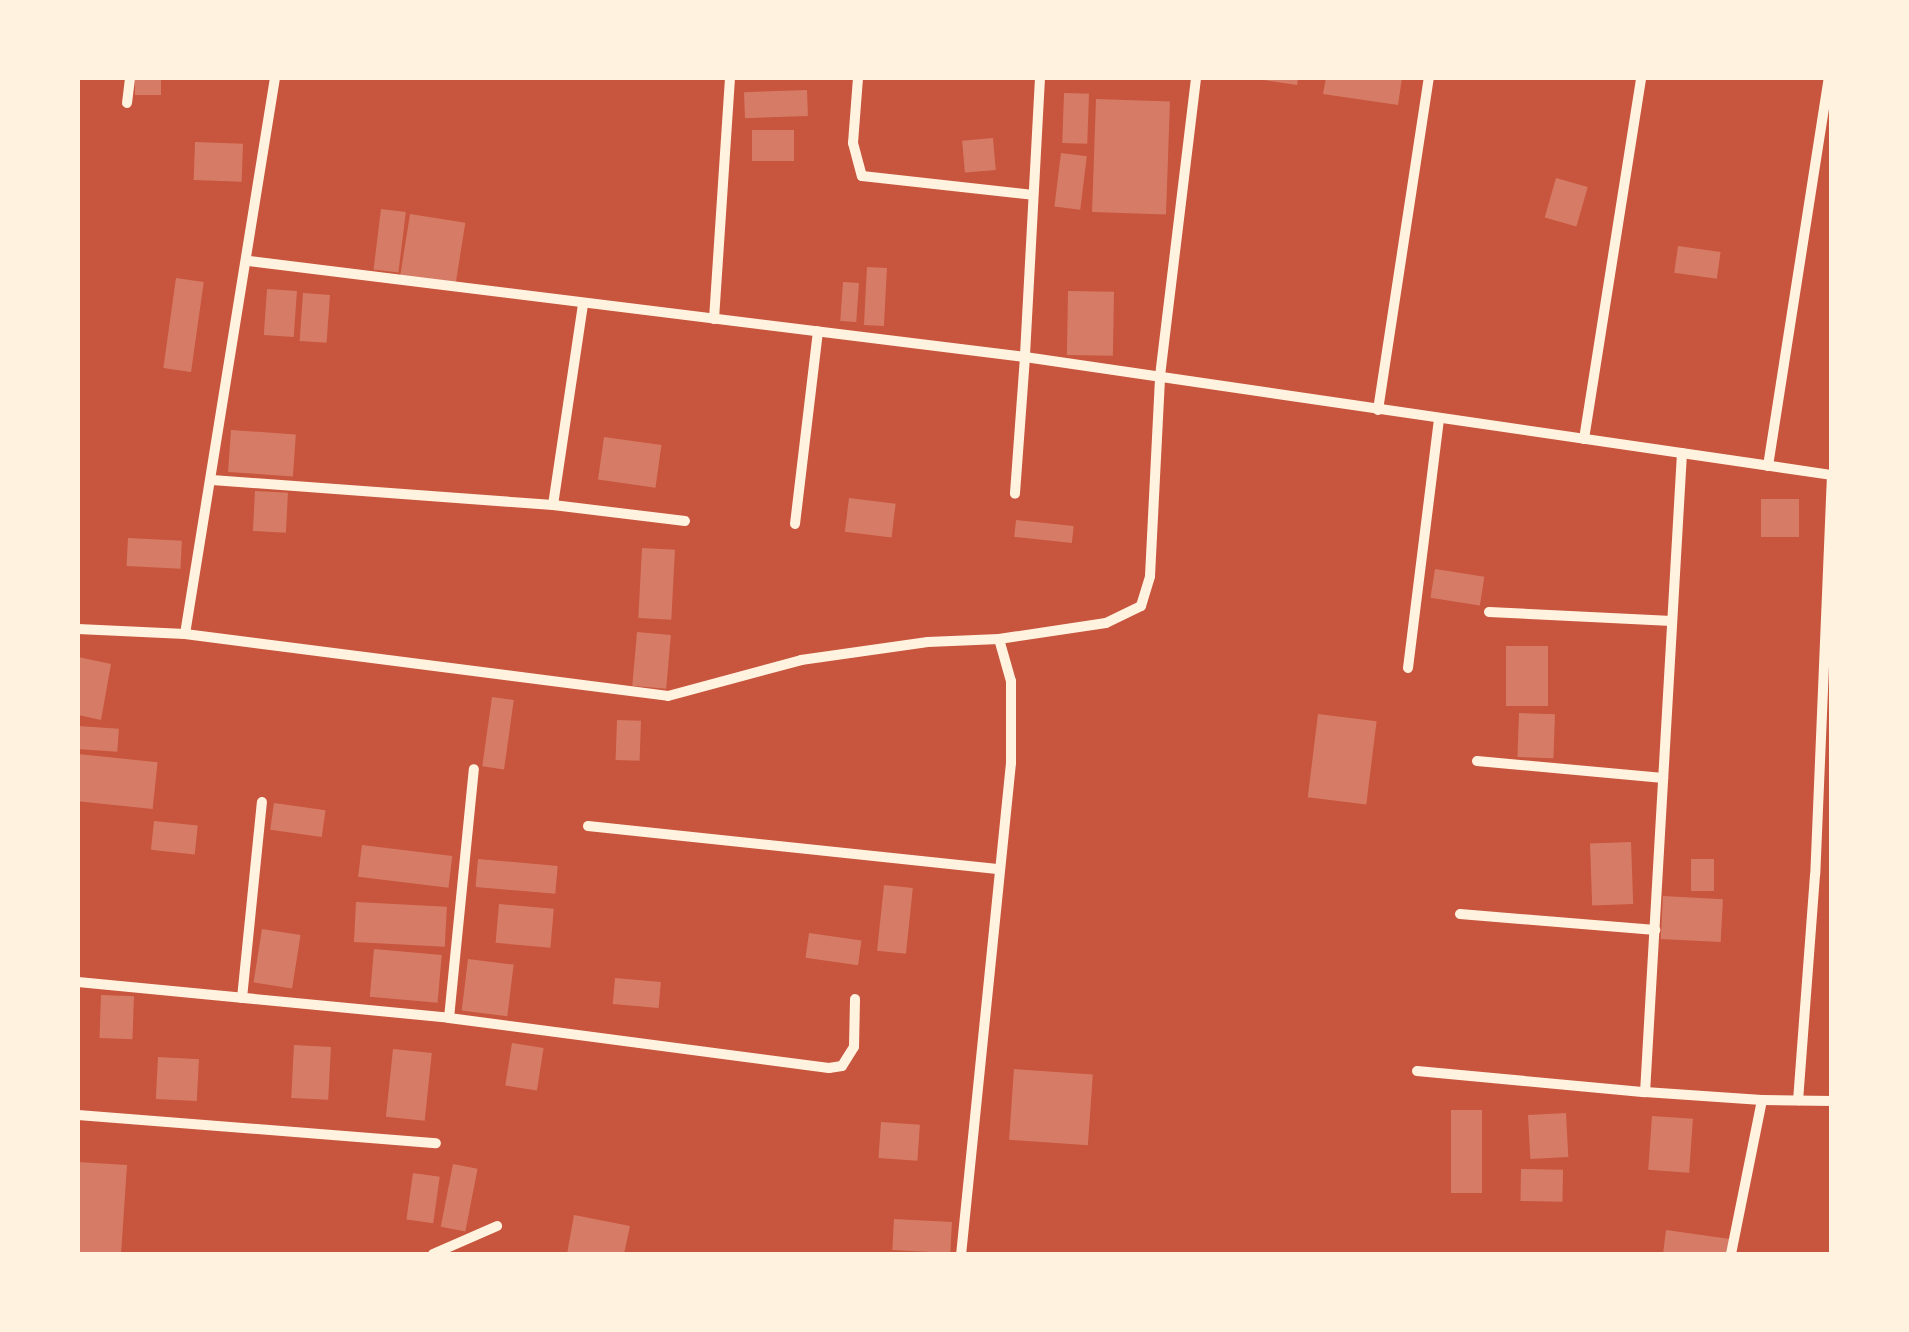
<!DOCTYPE html>
<style>
body{margin:0}
#map{position:relative;width:1909px;height:1332px;overflow:hidden;background:#c8553d;font-family:Inter,sans-serif}
div>[style]{position:absolute}
[style*='--x']{left:calc(var(--x)*1px);top:calc(var(--y)*1px);width:calc(var(--w)*1px);rotate:calc(var(--a)*1deg)}
.building>*{inset:0;background:#d67c66;transform-origin:0 0}
.minor>*{height:10px;margin:-5px;padding:0 5px;transform-origin:5px;border-radius:5px;background:#fff3e0}
span{translate:-50% -50%;white-space:nowrap;text-align:center;line-height:1.15;-webkit-text-stroke:8px #fff3e0;paint-order:stroke}
.frame{position:absolute;inset:0;border:80px solid #fff3e0;pointer-events:none}
</style>
<div id="map">
<div class="building">
<i style="left:135px;top:78px;width:26px;height:17px"></i>
<i style="clip-path:polygon(1250px 78px,1298px 78px,1297px 85px)"></i>
<i style="clip-path:polygon(1326px 78px,1402px 78px,1398px 105px,1323px 94px)"></i>
<i style="left:807px;top:90px;width:26px;height:63px;rotate:88deg"></i>
<i style="left:1064px;top:93px;width:25px;height:50px;rotate:2deg"></i>
<i style="left:1096px;top:99px;width:74px;height:113px;rotate:2deg"></i>
<i style="left:752px;top:130px;width:42px;height:31px"></i>
<i style="left:993px;top:138px;width:32px;height:31px;rotate:85deg"></i>
<i style="left:195px;top:142px;width:48px;height:38px;rotate:2deg"></i>
<i style="left:1061px;top:153px;width:26px;height:54px;rotate:7deg"></i>
<i style="left:1556px;top:178px;width:33px;height:41px;rotate:16deg"></i>
<i style="left:381px;top:209px;width:25px;height:61px;rotate:7deg"></i>
<i style="left:410px;top:214px;width:56px;height:62px;rotate:9deg"></i>
<i style="left:1678px;top:246px;width:43px;height:27px;rotate:8deg"></i>
<i style="left:867px;top:267px;width:20px;height:58px;rotate:3deg"></i>
<i style="left:176px;top:278px;width:28px;height:91px;rotate:8deg"></i>
<i style="left:843px;top:282px;width:16px;height:39px;rotate:4deg"></i>
<i style="left:267px;top:289px;width:30px;height:46px;rotate:4deg"></i>
<i style="left:1068px;top:291px;width:46px;height:64px;rotate:1deg"></i>
<i style="left:303px;top:293px;width:27px;height:48px;rotate:4deg"></i>
<i style="left:231px;top:430px;width:65px;height:42px;rotate:4deg"></i>
<i style="left:604px;top:437px;width:58px;height:43px;rotate:8deg"></i>
<i style="left:255px;top:491px;width:33px;height:40px;rotate:3deg"></i>
<i style="left:849px;top:498px;width:47px;height:34px;rotate:7deg"></i>
<i style="left:1761px;top:499px;width:38px;height:38px"></i>
<i style="left:1016px;top:520px;width:58px;height:17px;rotate:6deg"></i>
<i style="left:128px;top:538px;width:54px;height:28px;rotate:3deg"></i>
<i style="left:642px;top:548px;width:33px;height:70px;rotate:3deg"></i>
<i style="left:1435px;top:569px;width:50px;height:29px;rotate:9deg"></i>
<i style="left:637px;top:632px;width:34px;height:54px;rotate:5deg"></i>
<i style="left:1506px;top:646px;width:42px;height:60px"></i>
<i style="clip-path:polygon(78px 657px,111px 664px,101px 720px,78px 715px)"></i>
<i style="left:492px;top:697px;width:22px;height:70px;rotate:8deg"></i>
<i style="left:1519px;top:713px;width:36px;height:44px;rotate:2deg"></i>
<i style="left:1318px;top:714px;width:59px;height:84px;rotate:7deg"></i>
<i style="left:617px;top:720px;width:24px;height:40px;rotate:2deg"></i>
<i style="left:78px;top:726px;width:41px;height:23px;rotate:4deg"></i>
<i style="left:78px;top:754px;width:80px;height:47px;rotate:6deg"></i>
<i style="left:274px;top:803px;width:52px;height:27px;rotate:8deg"></i>
<i style="left:154px;top:821px;width:44px;height:29px;rotate:6deg"></i>
<i style="left:1631px;top:842px;width:62px;height:41px;rotate:88deg"></i>
<i style="left:362px;top:845px;width:91px;height:32px;rotate:7deg"></i>
<i style="left:478px;top:859px;width:80px;height:28px;rotate:5deg"></i>
<i style="left:1691px;top:859px;width:23px;height:32px"></i>
<i style="left:884px;top:885px;width:29px;height:66px;rotate:6deg"></i>
<i style="left:1663px;top:896px;width:60px;height:43px;rotate:3deg"></i>
<i style="left:356px;top:902px;width:91px;height:40px;rotate:3deg"></i>
<i style="left:499px;top:904px;width:55px;height:39px;rotate:5deg"></i>
<i style="left:262px;top:929px;width:39px;height:54px;rotate:9deg"></i>
<i style="left:809px;top:933px;width:53px;height:25px;rotate:8deg"></i>
<i style="left:374px;top:949px;width:68px;height:48px;rotate:5deg"></i>
<i style="left:468px;top:959px;width:46px;height:52px;rotate:7deg"></i>
<i style="left:615px;top:978px;width:46px;height:26px;rotate:5deg"></i>
<i style="left:101px;top:995px;width:33px;height:43px;rotate:2deg"></i>
<i style="left:512px;top:1043px;width:32px;height:43px;rotate:9deg"></i>
<i style="left:294px;top:1045px;width:37px;height:53px;rotate:3deg"></i>
<i style="left:393px;top:1049px;width:39px;height:68px;rotate:6deg"></i>
<i style="left:158px;top:1057px;width:41px;height:42px;rotate:3deg"></i>
<i style="left:1014px;top:1069px;width:79px;height:71px;rotate:4deg"></i>
<i style="left:1451px;top:1110px;width:31px;height:83px"></i>
<i style="left:1566px;top:1113px;width:44px;height:38px;rotate:87deg"></i>
<i style="left:1652px;top:1116px;width:41px;height:54px;rotate:4deg"></i>
<i style="left:881px;top:1122px;width:39px;height:36px;rotate:4deg"></i>
<i style="clip-path:polygon(78px 1162px,127px 1165px,121px 1254px,78px 1254px)"></i>
<i style="left:453px;top:1164px;width:25px;height:64px;rotate:11deg"></i>
<i style="left:1521px;top:1169px;width:42px;height:32px;rotate:1deg"></i>
<i style="left:413px;top:1173px;width:27px;height:47px;rotate:8deg"></i>
<i style="clip-path:polygon(574px 1215px,630px 1226px,624px 1254px,567px 1254px)"></i>
<i style="left:894px;top:1219px;width:58px;height:31px;rotate:3deg"></i>
<i style="clip-path:polygon(1666px 1230px,1730px 1239px,1728px 1254px,1663px 1254px)"></i>
</div>
<div class="minor">
<i style="--x:858;--y:78;--w:65;--a:94.4"></i>
<i style="--x:853;--y:143;--w:34;--a:75"></i>
<i style="--x:862;--y:176;--w:172;--a:6.3"></i>
<i style="--x:1040;--y:78;--w:279;--a:93.1"></i>
<i style="--x:1025;--y:357;--w:816;--a:8.32"></i>
<i style="--x:1832;--y:475;--w:400;--a:92.4"></i>
<i style="--x:1815;--y:875;--w:226;--a:94.3"></i>
<i style="--x:127;--y:103;--w:25;--a:-83"></i>
<i style="--x:249;--y:261;--w:782;--a:7.05"></i>
<i style="--x:1025;--y:357;--w:137;--a:94.2"></i>
<i style="--x:714;--y:319;--w:242;--a:-86.2"></i>
<i style="--x:1378;--y:410;--w:336;--a:-81.3"></i>
<i style="--x:1584;--y:439;--w:365;--a:-81"></i>
<i style="--x:1682;--y:453;--w:640;--a:93.31"></i>
<i style="--x:1645;--y:1092;--w:117;--a:3.9"></i>
<i style="--x:1768;--y:466;--w:393;--a:-81.1"></i>
<i style="--x:212;--y:480;--w:342;--a:4.2"></i>
<i style="--x:553;--y:505;--w:133;--a:6.9"></i>
<i style="--x:553;--y:505;--w:202;--a:-81.5"></i>
<i style="--x:795;--y:524;--w:194;--a:-83.2"></i>
<i style="--x:1489;--y:612;--w:183;--a:2.8"></i>
<i style="--x:78;--y:629;--w:107;--a:2.7"></i>
<i style="--x:185;--y:634;--w:487;--a:7.3"></i>
<i style="--x:668;--y:696;--w:138;--a:-15.1"></i>
<i style="--x:801;--y:660;--w:128;--a:-8.1"></i>
<i style="--x:928;--y:642;--w:71;--a:-2.4"></i>
<i style="--x:999;--y:639;--w:44;--a:74.1"></i>
<i style="--x:1011;--y:681;--w:82;--a:90"></i>
<i style="--x:1011;--y:763;--w:494;--a:95.8"></i>
<i style="--x:185;--y:634;--w:563;--a:-80.81"></i>
<i style="--x:999;--y:639;--w:108;--a:-8.5"></i>
<i style="--x:1106;--y:623;--w:39;--a:-26"></i>
<i style="--x:1141;--y:606;--w:31;--a:-73"></i>
<i style="--x:1150;--y:576;--w:200;--a:-87.1"></i>
<i style="--x:1160;--y:376;--w:300;--a:-83.1"></i>
<i style="--x:1408;--y:668;--w:252;--a:-82.9"></i>
<i style="--x:1477;--y:761;--w:187;--a:5.2"></i>
<i style="--x:588;--y:826;--w:409;--a:6"></i>
<i style="--x:1460;--y:914;--w:196;--a:4.7"></i>
<i style="--x:78;--y:982;--w:373;--a:5.5"></i>
<i style="--x:449;--y:1018;--w:383;--a:7.5"></i>
<i style="--x:829;--y:1068;--w:13;--a:-9"></i>
<i style="--x:842;--y:1066;--w:22;--a:-58"></i>
<i style="--x:854;--y:1047;--w:48;--a:-88.8"></i>
<i style="--x:242;--y:998;--w:197;--a:-84.2"></i>
<i style="--x:449;--y:1018;--w:250;--a:-84.3"></i>
<i style="--x:1417;--y:1071;--w:229;--a:5.3"></i>
<i style="--x:78;--y:1115;--w:359;--a:4.5"></i>
<i style="--x:433;--y:1254;--w:70;--a:-23.6"></i>
<i style="--x:1731;--y:1254;--w:157;--a:-78.6"></i>
<i style="--x:1762;--y:1100;--w:70;--a:0.8"></i>
</div>
<div class="frame"></div>
</div>
